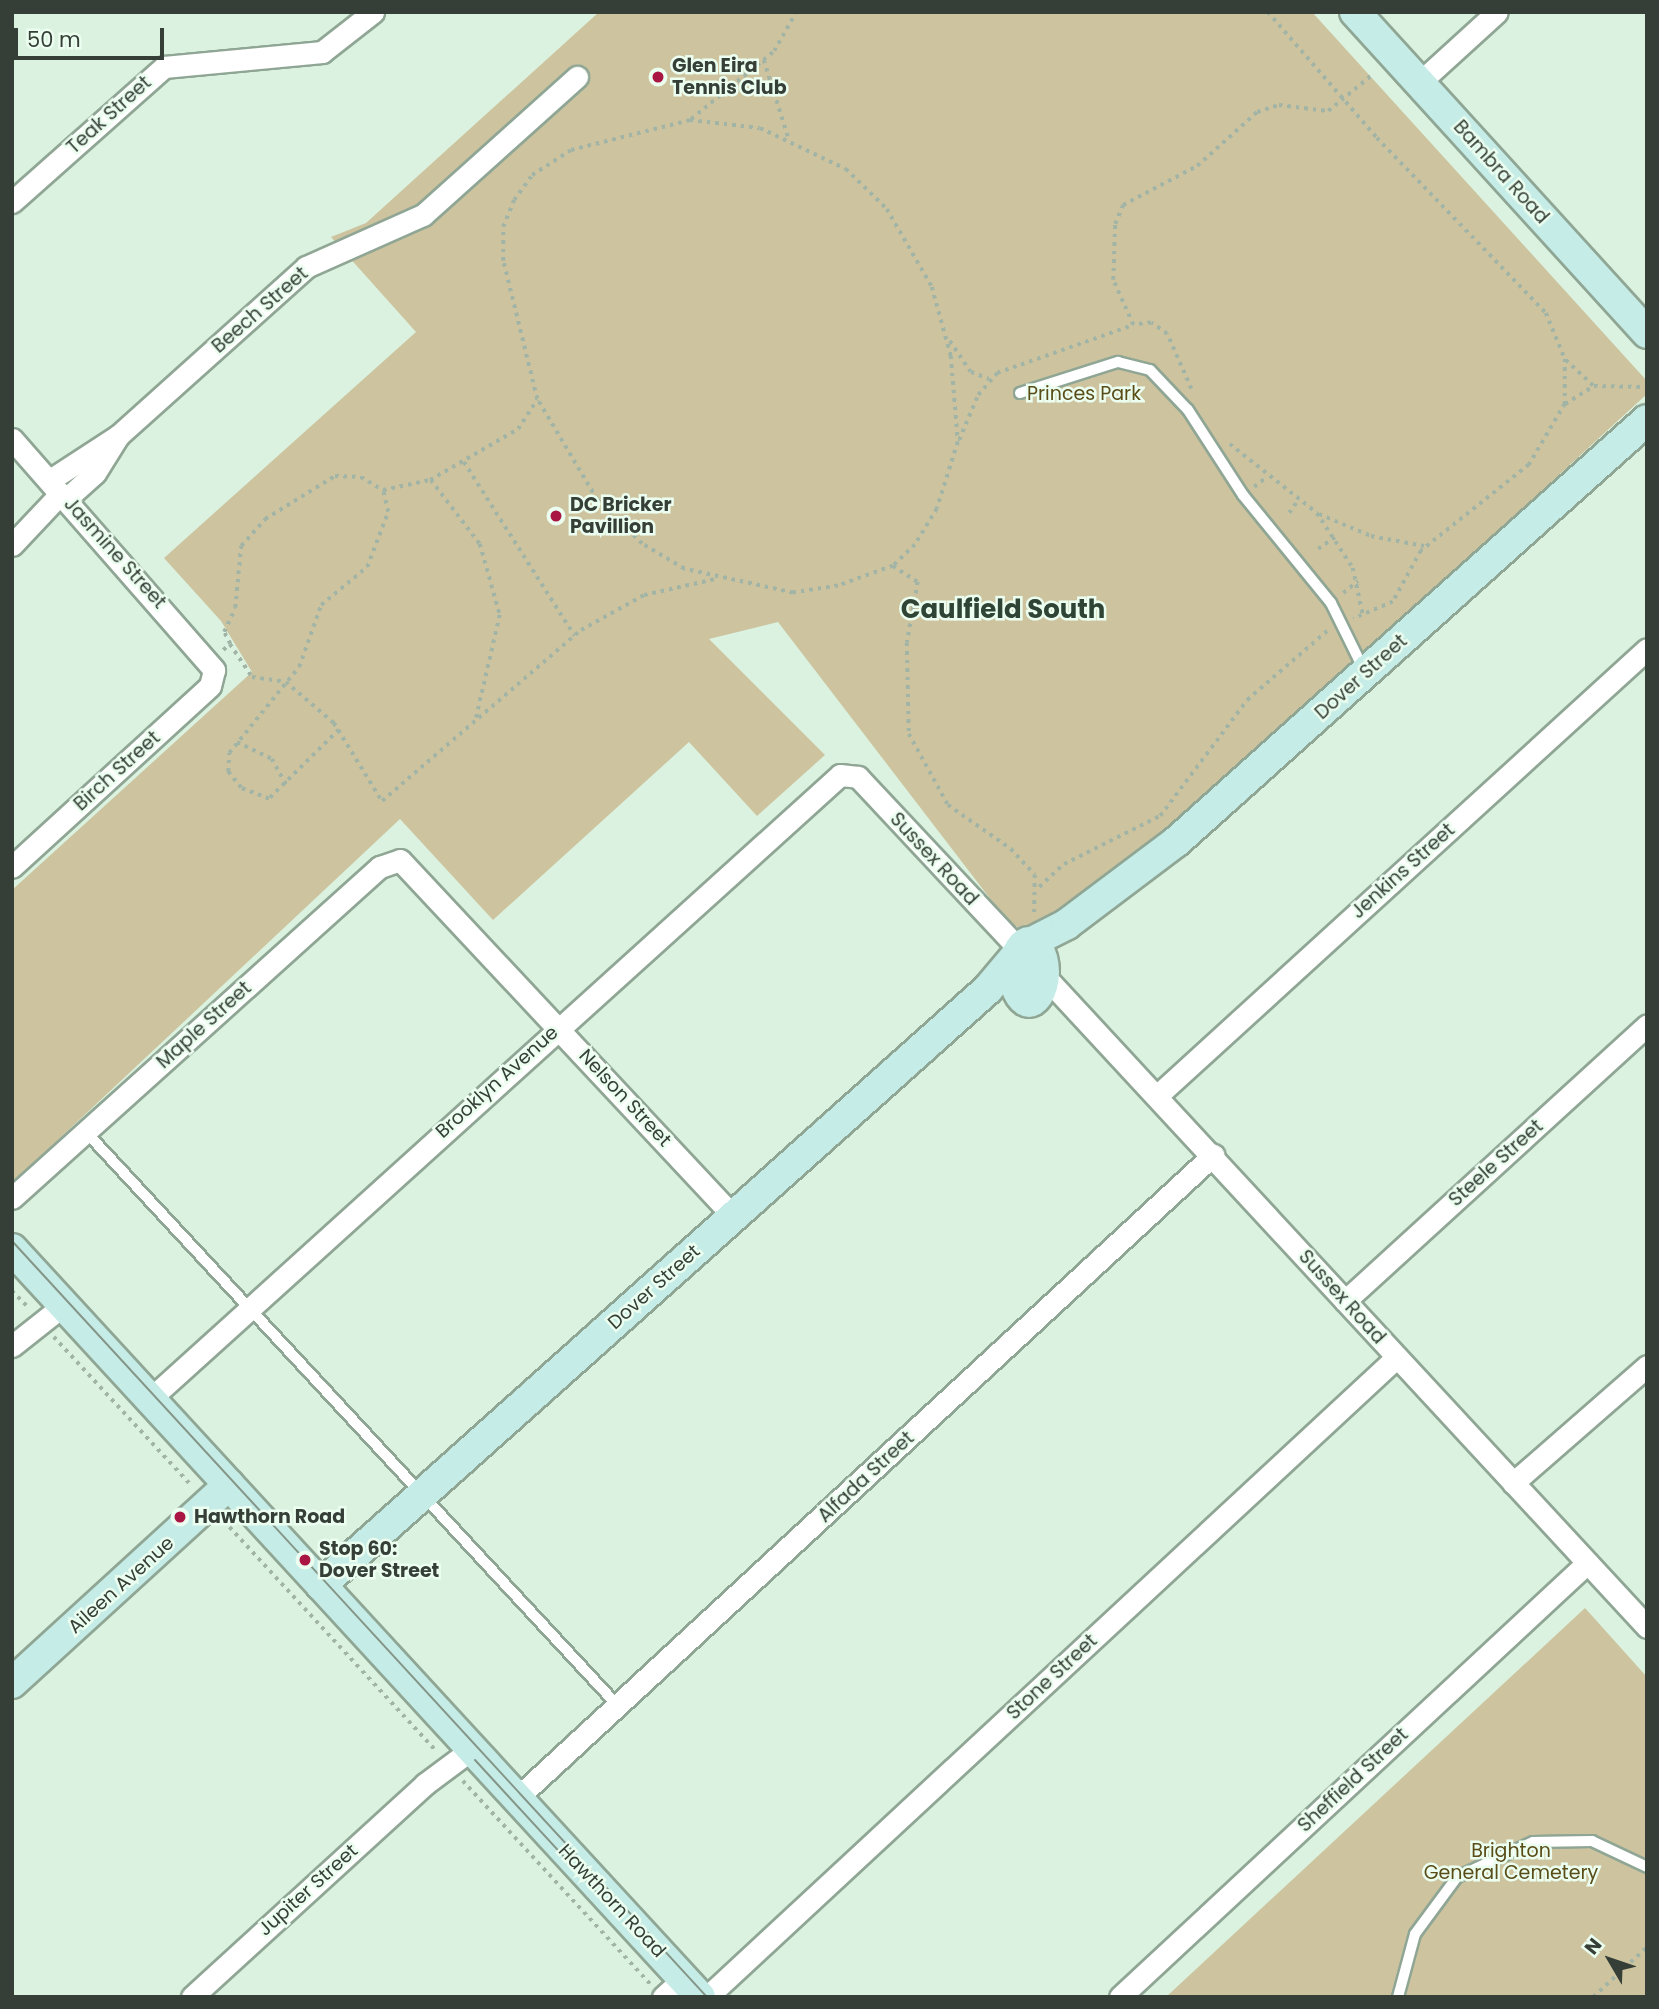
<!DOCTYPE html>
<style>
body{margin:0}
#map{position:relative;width:1659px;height:2009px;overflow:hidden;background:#daf2df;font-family:Poppins,sans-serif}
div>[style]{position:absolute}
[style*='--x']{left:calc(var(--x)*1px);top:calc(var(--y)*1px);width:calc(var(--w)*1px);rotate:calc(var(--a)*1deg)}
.green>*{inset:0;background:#cdc49f}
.path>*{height:3.5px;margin-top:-1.75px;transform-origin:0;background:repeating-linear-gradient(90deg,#a1b4a5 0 3.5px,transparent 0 8.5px)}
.roads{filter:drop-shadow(2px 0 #90a695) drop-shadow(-2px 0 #90a695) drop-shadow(0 2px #90a695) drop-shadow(0 -2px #90a695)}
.lane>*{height:10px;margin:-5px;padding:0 5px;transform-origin:5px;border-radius:5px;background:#fff}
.street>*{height:21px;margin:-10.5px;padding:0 10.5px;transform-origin:10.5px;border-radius:10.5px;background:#fff}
.secondary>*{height:30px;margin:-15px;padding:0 15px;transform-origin:15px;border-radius:15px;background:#c5ece6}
.secondary>.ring{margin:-15px;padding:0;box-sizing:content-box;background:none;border:30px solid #c5ece6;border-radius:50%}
.tram>*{height:2px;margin:-1px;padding:0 1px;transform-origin:1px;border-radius:1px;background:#859588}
.dots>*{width:19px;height:19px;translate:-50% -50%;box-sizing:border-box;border:4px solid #ebfeef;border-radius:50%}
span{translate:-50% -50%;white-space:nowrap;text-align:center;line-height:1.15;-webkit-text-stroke:5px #ebfeef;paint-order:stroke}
.poi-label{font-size:19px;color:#353f37;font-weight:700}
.left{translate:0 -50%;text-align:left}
.street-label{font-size:19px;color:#353f37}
.park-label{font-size:19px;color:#594c17}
.district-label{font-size:26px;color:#304436;font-weight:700}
.frame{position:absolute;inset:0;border:14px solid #353f37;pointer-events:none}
.north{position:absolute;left:1575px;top:1925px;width:70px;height:70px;-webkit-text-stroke:5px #ebfeef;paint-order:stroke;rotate:309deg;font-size:19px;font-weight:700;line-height:28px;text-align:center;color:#353f37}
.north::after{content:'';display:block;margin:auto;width:24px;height:32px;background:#353f37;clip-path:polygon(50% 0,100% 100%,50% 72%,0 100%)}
.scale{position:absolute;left:14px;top:28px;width:150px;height:32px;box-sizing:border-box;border:4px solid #353f37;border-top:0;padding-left:9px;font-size:21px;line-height:24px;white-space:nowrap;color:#353f37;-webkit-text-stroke:5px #ebfeef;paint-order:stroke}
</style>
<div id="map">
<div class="green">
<i style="clip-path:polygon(599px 12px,1312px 12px,1647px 381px,1647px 394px,1169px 833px,1029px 933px,1008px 922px,778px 622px,709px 639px,825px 755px,757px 816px,689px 742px,493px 920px,400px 819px,12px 1183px,12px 890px,252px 672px,221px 621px,164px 558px,416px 332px,331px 237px,366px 223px)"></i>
<i style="clip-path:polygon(1585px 1608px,1647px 1677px,1647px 1997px,1166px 1997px)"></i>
</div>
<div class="path">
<i style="--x:1268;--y:12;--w:167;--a:49.1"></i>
<i style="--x:1377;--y:138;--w:243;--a:46"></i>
<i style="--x:1546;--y:313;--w:50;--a:67.6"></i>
<i style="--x:1565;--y:359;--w:45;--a:90"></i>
<i style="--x:1565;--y:404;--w:71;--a:120.5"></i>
<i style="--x:1529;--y:465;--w:138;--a:141.5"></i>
<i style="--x:1421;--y:551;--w:58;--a:118.8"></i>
<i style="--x:1393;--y:602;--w:43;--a:157"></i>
<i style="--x:764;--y:60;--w:84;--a:72.6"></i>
<i style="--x:691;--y:119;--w:107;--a:-39.3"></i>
<i style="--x:774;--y:51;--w:45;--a:-60.6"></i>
<i style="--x:690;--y:120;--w:70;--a:6.5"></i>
<i style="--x:760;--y:128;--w:95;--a:25.5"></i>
<i style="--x:846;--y:169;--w:57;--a:44.3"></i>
<i style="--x:887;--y:209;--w:90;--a:60"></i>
<i style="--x:932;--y:287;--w:72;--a:74.6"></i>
<i style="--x:951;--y:356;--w:86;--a:85.3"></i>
<i style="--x:958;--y:442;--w:70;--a:107.4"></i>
<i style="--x:937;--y:509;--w:42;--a:121.4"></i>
<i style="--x:915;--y:545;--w:30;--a:136"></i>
<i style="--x:893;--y:566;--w:59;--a:160"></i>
<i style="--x:838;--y:586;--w:46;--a:171.2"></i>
<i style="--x:793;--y:593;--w:112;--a:-167.6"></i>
<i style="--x:684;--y:569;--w:49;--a:-149.2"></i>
<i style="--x:642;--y:544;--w:63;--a:-135.6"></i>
<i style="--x:597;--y:500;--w:117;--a:-120.7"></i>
<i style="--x:537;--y:399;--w:142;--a:-103.8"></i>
<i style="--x:503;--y:261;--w:34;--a:-90"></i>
<i style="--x:503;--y:227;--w:29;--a:-68"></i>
<i style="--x:514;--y:200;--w:31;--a:-54"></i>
<i style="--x:532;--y:175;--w:46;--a:-32.7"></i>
<i style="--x:571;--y:150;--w:123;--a:-14.1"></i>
<i style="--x:950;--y:341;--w:37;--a:56"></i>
<i style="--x:971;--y:372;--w:19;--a:21"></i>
<i style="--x:1566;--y:360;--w:38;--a:43"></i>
<i style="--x:1191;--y:389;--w:60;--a:-113.6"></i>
<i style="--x:1167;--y:334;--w:19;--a:-145"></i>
<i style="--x:1151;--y:323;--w:18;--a:174"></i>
<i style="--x:1133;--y:325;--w:49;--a:-114"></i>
<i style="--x:1113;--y:280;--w:56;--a:-88"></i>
<i style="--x:1115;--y:224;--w:21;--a:-67"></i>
<i style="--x:1123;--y:205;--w:84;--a:-27.8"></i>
<i style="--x:1197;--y:166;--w:81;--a:-42"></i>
<i style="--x:1257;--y:112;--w:23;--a:-18"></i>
<i style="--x:1279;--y:105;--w:49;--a:7"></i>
<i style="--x:1328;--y:111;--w:58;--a:-39.4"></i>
<i style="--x:1565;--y:404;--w:34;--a:-32"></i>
<i style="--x:1594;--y:386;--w:53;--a:1.1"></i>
<i style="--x:959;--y:440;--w:49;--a:-67.1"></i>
<i style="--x:978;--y:395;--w:29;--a:-49"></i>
<i style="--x:997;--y:373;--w:144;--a:-19.4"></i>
<i style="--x:1230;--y:444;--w:111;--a:38.4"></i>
<i style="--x:1317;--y:513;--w:66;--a:56.8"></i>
<i style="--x:1353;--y:568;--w:48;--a:78"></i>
<i style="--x:464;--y:462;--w:206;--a:57.5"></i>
<i style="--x:431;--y:480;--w:81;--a:52.6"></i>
<i style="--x:480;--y:544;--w:74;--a:74.3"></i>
<i style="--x:500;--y:615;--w:111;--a:103"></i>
<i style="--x:1254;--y:487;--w:16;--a:-38"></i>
<i style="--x:1289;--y:513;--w:16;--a:-55"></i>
<i style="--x:1319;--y:514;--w:56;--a:22.9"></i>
<i style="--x:1371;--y:536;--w:54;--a:10.7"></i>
<i style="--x:1318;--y:549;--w:21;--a:-35"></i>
<i style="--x:893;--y:566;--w:30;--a:33"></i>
<i style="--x:918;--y:582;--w:62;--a:100.2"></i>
<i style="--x:907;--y:643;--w:91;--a:88.7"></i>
<i style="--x:909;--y:734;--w:81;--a:61.2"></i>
<i style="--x:948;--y:805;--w:77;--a:34.9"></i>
<i style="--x:1011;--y:849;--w:35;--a:47"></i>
<i style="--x:1035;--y:875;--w:39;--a:91"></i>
<i style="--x:1343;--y:593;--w:19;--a:-39"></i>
<i style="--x:230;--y:644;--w:40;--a:56"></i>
<i style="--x:252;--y:677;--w:34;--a:8"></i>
<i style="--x:286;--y:682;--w:63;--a:40.5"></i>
<i style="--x:334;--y:723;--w:92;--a:58.4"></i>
<i style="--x:382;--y:801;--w:262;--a:-40.7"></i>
<i style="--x:581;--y:630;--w:72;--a:-29.1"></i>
<i style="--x:644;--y:595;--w:73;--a:-12.7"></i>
<i style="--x:223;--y:650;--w:9;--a:-41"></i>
<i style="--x:230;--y:644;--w:13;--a:-117"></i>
<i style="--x:224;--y:632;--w:26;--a:-65"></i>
<i style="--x:235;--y:608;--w:62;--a:-84.5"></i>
<i style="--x:241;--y:546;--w:36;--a:-48"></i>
<i style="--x:265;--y:519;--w:82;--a:-31.6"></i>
<i style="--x:335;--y:476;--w:26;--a:2"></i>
<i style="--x:361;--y:477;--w:26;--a:31"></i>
<i style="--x:383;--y:490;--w:48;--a:-12"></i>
<i style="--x:430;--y:480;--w:102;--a:-30.1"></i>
<i style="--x:518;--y:429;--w:35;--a:-57"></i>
<i style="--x:339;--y:730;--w:98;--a:135.4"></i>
<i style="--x:269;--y:799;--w:30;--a:-159"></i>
<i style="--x:241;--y:788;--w:21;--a:-129"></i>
<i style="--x:228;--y:772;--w:19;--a:-87"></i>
<i style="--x:229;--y:753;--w:111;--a:-50.9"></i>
<i style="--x:299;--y:667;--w:66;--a:-70.5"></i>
<i style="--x:321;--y:605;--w:60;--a:-39.6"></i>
<i style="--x:367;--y:567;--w:59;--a:-69.1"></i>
<i style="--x:388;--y:512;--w:23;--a:-103"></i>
<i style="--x:237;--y:742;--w:39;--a:26"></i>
<i style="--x:272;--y:759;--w:31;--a:61"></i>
<i style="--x:1039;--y:887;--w:34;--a:-43"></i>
<i style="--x:1064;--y:864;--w:107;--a:-26.6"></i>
<i style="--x:1160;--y:816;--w:145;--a:-53.1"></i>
<i style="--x:1247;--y:700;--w:106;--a:-40.8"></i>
<i style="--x:12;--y:1291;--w:23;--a:45"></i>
<i style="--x:54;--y:1337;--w:202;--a:47.2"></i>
<i style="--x:224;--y:1521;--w:314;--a:47.3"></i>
<i style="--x:463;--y:1781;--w:276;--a:47.3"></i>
<i style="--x:1593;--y:1997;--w:74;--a:-42.8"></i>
</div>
<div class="roads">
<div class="lane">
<i style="--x:1020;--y:393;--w:103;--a:-17.6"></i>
<i style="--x:1118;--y:362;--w:33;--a:14"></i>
<i style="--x:1150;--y:370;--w:55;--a:46.5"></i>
<i style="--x:1188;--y:410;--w:101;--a:57.1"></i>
<i style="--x:1243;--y:495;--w:139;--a:50.8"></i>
<i style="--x:1331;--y:603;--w:75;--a:63.8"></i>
<i style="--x:86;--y:1132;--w:783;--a:47.17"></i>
<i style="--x:1398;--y:1997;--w:65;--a:-74.9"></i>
<i style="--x:1415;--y:1934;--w:71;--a:-53.6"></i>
<i style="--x:1457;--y:1877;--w:84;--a:-24.7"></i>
<i style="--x:1533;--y:1842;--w:59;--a:-1"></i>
<i style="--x:1592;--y:1841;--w:61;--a:25.3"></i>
</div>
<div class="street">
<i style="--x:1419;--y:83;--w:105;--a:-42.3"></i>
<i style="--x:12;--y:202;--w:203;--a:-41.6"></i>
<i style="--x:164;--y:67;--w:159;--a:-5.4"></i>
<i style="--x:322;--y:52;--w:65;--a:-38.1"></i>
<i style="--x:12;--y:439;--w:307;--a:48.8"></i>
<i style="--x:214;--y:670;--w:16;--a:104"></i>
<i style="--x:210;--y:686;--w:268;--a:137.6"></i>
<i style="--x:50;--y:480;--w:82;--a:-33.1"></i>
<i style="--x:119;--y:435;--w:251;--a:-41.9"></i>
<i style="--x:306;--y:267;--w:128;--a:-24"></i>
<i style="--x:423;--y:215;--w:207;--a:-41.9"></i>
<i style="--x:66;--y:499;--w:39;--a:-42"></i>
<i style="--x:95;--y:473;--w:44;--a:-58.1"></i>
<i style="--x:12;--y:545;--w:71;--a:-46.7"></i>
<i style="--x:1037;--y:968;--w:898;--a:47.21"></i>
<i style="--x:1159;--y:1094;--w:660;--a:-42.36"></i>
<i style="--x:12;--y:1198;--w:495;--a:-42"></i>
<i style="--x:380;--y:867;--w:21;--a:-19"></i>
<i style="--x:400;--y:860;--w:487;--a:46.9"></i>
<i style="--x:1345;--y:1301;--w:409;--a:-42.4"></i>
<i style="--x:12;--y:1346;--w:66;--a:-38.3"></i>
<i style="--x:150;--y:1399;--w:930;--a:-42.12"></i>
<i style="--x:840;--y:775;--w:18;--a:6"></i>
<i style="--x:858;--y:777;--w:233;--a:46.9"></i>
<i style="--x:1513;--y:1483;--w:178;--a:-41.1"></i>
<i style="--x:517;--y:1798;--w:948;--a:-42.73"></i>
<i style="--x:192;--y:1997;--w:316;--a:-42.4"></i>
<i style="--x:425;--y:1784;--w:59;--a:-36.7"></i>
<i style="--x:663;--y:1997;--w:27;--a:-42"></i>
<i style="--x:707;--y:1997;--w:941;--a:-42.85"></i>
<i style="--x:1120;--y:1997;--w:638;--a:-42.9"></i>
</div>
<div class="secondary">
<i style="--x:1355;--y:12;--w:434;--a:47.7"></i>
<i class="ring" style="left:1014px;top:942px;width:-2px;height:-2px"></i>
<i style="--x:1032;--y:942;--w:39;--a:-27"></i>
<i style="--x:1067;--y:924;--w:136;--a:-37"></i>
<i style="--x:1176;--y:842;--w:632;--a:-41.86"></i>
<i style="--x:12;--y:1249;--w:1016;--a:47.39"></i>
<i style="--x:321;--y:1585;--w:894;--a:-41.78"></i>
<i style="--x:988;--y:989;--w:40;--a:-50"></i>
<i style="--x:12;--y:1683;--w:294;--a:-42.4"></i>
</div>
</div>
<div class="tram">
<i style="--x:12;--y:1241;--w:1027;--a:47.41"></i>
<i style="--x:475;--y:1760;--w:189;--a:47.4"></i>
</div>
<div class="dots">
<i style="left:658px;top:77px;background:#aa1644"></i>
<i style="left:556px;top:516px;background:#aa1644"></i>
<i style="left:180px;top:1517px;background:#aa1644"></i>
<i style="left:305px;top:1560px;background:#aa1644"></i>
</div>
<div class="poi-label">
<span class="left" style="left:672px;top:77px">Glen Eira<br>Tennis Club</span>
<span class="left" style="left:570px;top:516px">DC Bricker<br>Pavillion</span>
<span class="left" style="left:194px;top:1517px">Hawthorn Road</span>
<span class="left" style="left:319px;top:1560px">Stop 60:<br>Dover Street</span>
</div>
<div class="street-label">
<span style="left:109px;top:115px;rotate:-42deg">Teak Street</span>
<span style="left:1501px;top:172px;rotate:48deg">Bambra Road</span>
<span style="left:260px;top:310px;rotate:-41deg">Beech Street</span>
<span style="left:115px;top:553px;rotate:48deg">Jasmine Street</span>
<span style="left:1361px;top:677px;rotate:-42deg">Dover Street</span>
<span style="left:117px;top:771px;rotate:-42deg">Birch Street</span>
<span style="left:934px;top:859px;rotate:47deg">Sussex Road</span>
<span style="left:1403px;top:871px;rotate:-42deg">Jenkins Street</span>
<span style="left:204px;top:1025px;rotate:-42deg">Maple Street</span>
<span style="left:497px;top:1082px;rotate:-42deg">Brooklyn Avenue</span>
<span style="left:625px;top:1098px;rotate:47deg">Nelson Street</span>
<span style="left:1496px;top:1163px;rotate:-42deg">Steele Street</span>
<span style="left:654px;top:1287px;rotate:-42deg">Dover Street</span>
<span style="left:1342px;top:1297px;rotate:48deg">Sussex Road</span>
<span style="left:866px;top:1477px;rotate:-43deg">Alfada Street</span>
<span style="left:121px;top:1585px;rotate:-42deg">Aileen Avenue</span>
<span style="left:1052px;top:1677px;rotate:-43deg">Stone Street</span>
<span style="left:1353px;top:1780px;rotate:-43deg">Sheffield Street</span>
<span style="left:308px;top:1890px;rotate:-42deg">Jupiter Street</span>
<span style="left:612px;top:1901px;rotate:47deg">Hawthorn Road</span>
</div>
<div class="park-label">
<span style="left:1084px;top:394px">Princes Park</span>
<span style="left:1511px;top:1862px">Brighton<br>General Cemetery</span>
</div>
<div class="district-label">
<span style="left:1003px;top:610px">Caulfield South</span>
</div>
<div class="frame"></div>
<div class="north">N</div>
<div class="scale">50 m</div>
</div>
